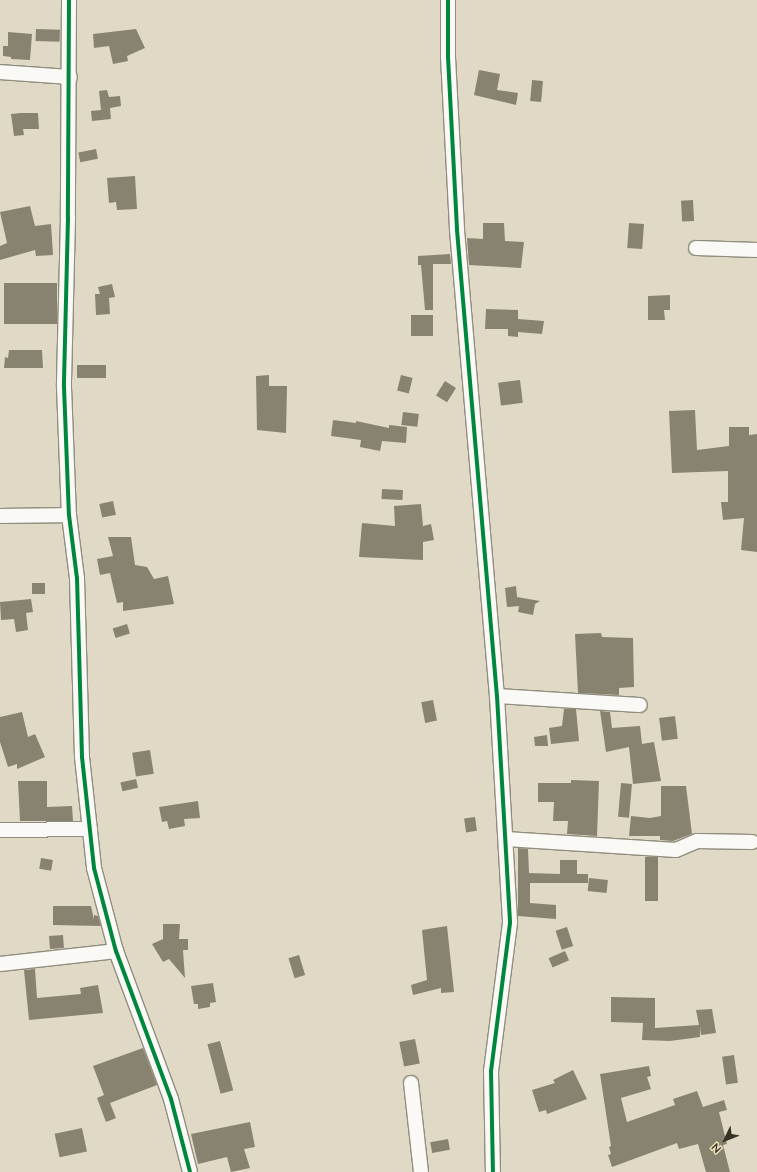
<!DOCTYPE html>
<style>
body{margin:0}
#map{position:relative;width:757px;height:1172px;overflow:hidden;background:#dfd9c5;font-family:Mulish,sans-serif}
div>[style]{position:absolute}
[style*='--x']{left:calc(var(--x)*1px);top:calc(var(--y)*1px);width:calc(var(--w)*1px);rotate:calc(var(--a)*1deg)}
.building>*{inset:0;background:#888370;transform-origin:0 0}
.roads{filter:drop-shadow(1px 0 #918d7e) drop-shadow(-1px 0 #918d7e) drop-shadow(0 1px #918d7e) drop-shadow(0 -1px #918d7e)}
.minor>*{height:14px;margin:-7px;padding:0 7px;transform-origin:7px;border-radius:7px;background:#faf9f6}
.cycleway>*{height:4px;margin:-2px;padding:0 2px;transform-origin:2px;border-radius:2px;background:#00873e}
span{translate:-50% -50%;white-space:nowrap;text-align:center;line-height:1.15;-webkit-text-stroke:4px #eadfba;paint-order:stroke}
.north{position:absolute;left:705px;top:1120px;width:40px;height:40px;-webkit-text-stroke:3px #eadfba;paint-order:stroke;rotate:227deg;font-size:11px;font-weight:700;line-height:16px;text-align:center;color:#363224}
.north::after{content:'';display:block;margin:auto;width:14px;height:18px;background:#363224;clip-path:polygon(50% 0,100% 100%,50% 72%,0 100%)}
</style>
<div id="map">
<div class="building">
<i style="left:36px;top:29px;width:24px;height:12px;rotate:2deg"></i>
<i style="clip-path:polygon(136px 29px,145px 48px,127px 56px,128px 61px,113px 64px,109px 46px,94px 48px,93px 34px)"></i>
<i style="clip-path:polygon(8px 32px,32px 34px,30px 60px,11px 59px,11px 57px,3px 56px,3px 46px,8px 46px)"></i>
<i style="clip-path:polygon(479px 70px,500px 74px,497px 90px,518px 93px,516px 105px,474px 95px)"></i>
<i style="left:532px;top:80px;width:11px;height:21px;rotate:5deg"></i>
<i style="clip-path:polygon(107px 90px,109px 97px,120px 96px,121px 106px,110px 108px,111px 119px,92px 121px,91px 111px,101px 110px,99px 91px)"></i>
<i style="clip-path:polygon(21px 113px,38px 113px,39px 129px,23px 129px,24px 135px,14px 136px,11px 114px)"></i>
<i style="left:96px;top:149px;width:10px;height:18px;rotate:79deg"></i>
<i style="clip-path:polygon(135px 176px,137px 209px,117px 210px,116px 202px,109px 203px,107px 178px)"></i>
<i style="left:693px;top:200px;width:21px;height:12px;rotate:87deg"></i>
<i style="clip-path:polygon(30px 206px,35px 226px,51px 224px,53px 255px,36px 256px,35px 250px,0 260px,0 246px,7px 243px,0 212px)"></i>
<i style="clip-path:polygon(483px 223px,504px 223px,505px 241px,524px 242px,521px 268px,469px 265px,467px 238px,483px 239px)"></i>
<i style="left:629px;top:223px;width:15px;height:25px;rotate:4deg"></i>
<i style="clip-path:polygon(450px 254px,451px 264px,433px 264px,433px 310px,425px 310px,421px 265px,418px 265px,418px 256px)"></i>
<i style="left:57px;top:283px;width:41px;height:53px;rotate:90deg"></i>
<i style="clip-path:polygon(112px 284px,115px 297px,109px 298px,110px 314px,96px 315px,95px 294px,100px 294px,98px 287px)"></i>
<i style="clip-path:polygon(670px 295px,670px 310px,664px 310px,665px 320px,648px 320px,648px 296px)"></i>
<i style="clip-path:polygon(486px 309px,518px 310px,518px 319px,544px 321px,542px 334px,518px 332px,518px 337px,508px 336px,508px 329px,485px 329px)"></i>
<i style="left:411px;top:315px;width:22px;height:21px"></i>
<i style="clip-path:polygon(9px 350px,42px 350px,43px 368px,4px 368px,5px 357px,8px 358px)"></i>
<i style="left:77px;top:365px;width:29px;height:13px"></i>
<i style="clip-path:polygon(269px 375px,269px 386px,287px 386px,286px 433px,257px 430px,256px 376px)"></i>
<i style="left:401px;top:375px;width:12px;height:16px;rotate:14deg"></i>
<i style="left:520px;top:380px;width:23px;height:22px;rotate:83deg"></i>
<i style="left:445px;top:381px;width:13px;height:17px;rotate:32deg"></i>
<i style="clip-path:polygon(695px 410px,697px 450px,729px 446px,729px 427px,749px 427px,749px 435px,757px 434px,757px 552px,741px 550px,744px 518px,723px 520px,721px 502px,728px 502px,728px 471px,672px 473px,669px 411px)"></i>
<i style="left:403px;top:412px;width:16px;height:13px;rotate:7deg"></i>
<i style="clip-path:polygon(333px 420px,356px 423px,356px 421px,389px 428px,389px 425px,407px 427px,406px 443px,382px 441px,380px 451px,360px 447px,361px 440px,331px 436px)"></i>
<i style="left:382px;top:489px;width:21px;height:10px;rotate:3deg"></i>
<i style="left:113px;top:501px;width:14px;height:14px;rotate:78deg"></i>
<i style="clip-path:polygon(421px 504px,423px 526px,431px 524px,434px 540px,423px 542px,423px 560px,359px 557px,362px 523px,395px 526px,394px 506px)"></i>
<i style="clip-path:polygon(108px 537px,131px 537px,135px 565px,147px 567px,154px 579px,168px 576px,174px 604px,123px 611px,123px 602px,117px 603px,110px 573px,100px 575px,97px 559px,113px 556px)"></i>
<i style="left:32px;top:583px;width:13px;height:11px"></i>
<i style="clip-path:polygon(516px 586px,517px 597px,540px 601px,535px 604px,533px 615px,518px 612px,519px 606px,507px 607px,505px 588px)"></i>
<i style="clip-path:polygon(31px 599px,33px 612px,26px 613px,28px 630px,16px 632px,14px 619px,1px 620px,0 602px)"></i>
<i style="left:127px;top:624px;width:10px;height:15px;rotate:73deg"></i>
<i style="clip-path:polygon(601px 633px,602px 637px,633px 638px,634px 687px,619px 688px,619px 695px,578px 693px,575px 634px)"></i>
<i style="left:433px;top:700px;width:21px;height:12px;rotate:79deg"></i>
<i style="clip-path:polygon(564px 709px,576px 709px,579px 741px,551px 744px,549px 728px,562px 726px)"></i>
<i style="clip-path:polygon(600px 711px,610px 712px,612px 728px,640px 726px,642px 744px,654px 742px,661px 781px,633px 784px,629px 747px,606px 752px)"></i>
<i style="clip-path:polygon(22px 712px,28px 737px,35px 734px,45px 757px,17px 769px,17px 764px,8px 767px,0 742px,0 717px)"></i>
<i style="left:675px;top:716px;width:23px;height:16px;rotate:83deg"></i>
<i style="clip-path:polygon(547px 735px,548px 746px,535px 746px,534px 737px)"></i>
<i style="left:150px;top:750px;width:24px;height:18px;rotate:81deg"></i>
<i style="left:136px;top:779px;width:9px;height:16px;rotate:77deg"></i>
<i style="clip-path:polygon(571px 780px,599px 781px,597px 836px,567px 834px,568px 821px,553px 821px,554px 802px,538px 802px,538px 783px,571px 783px)"></i>
<i style="clip-path:polygon(18px 781px,47px 781px,47px 807px,72px 806px,73px 821px,20px 821px)"></i>
<i style="left:621px;top:783px;width:11px;height:34px;rotate:5deg"></i>
<i style="clip-path:polygon(661px 786px,686px 786px,692px 834px,673px 841px,660px 840px,660px 836px,629px 836px,631px 816px,650px 818px,661px 816px)"></i>
<i style="clip-path:polygon(198px 801px,200px 818px,184px 819px,185px 826px,169px 829px,167px 821px,162px 822px,159px 807px)"></i>
<i style="left:475px;top:817px;width:14px;height:11px;rotate:82deg"></i>
<i style="clip-path:polygon(518px 848px,528px 849px,529px 873px,560px 874px,560px 860px,577px 860px,577px 874px,588px 874px,588px 883px,530px 883px,530px 903px,556px 905px,556px 919px,518px 916px)"></i>
<i style="left:645px;top:857px;width:13px;height:44px"></i>
<i style="left:41px;top:858px;width:12px;height:11px;rotate:9deg"></i>
<i style="left:589px;top:878px;width:19px;height:13px;rotate:6deg"></i>
<i style="clip-path:polygon(53px 906px,91px 906px,94px 920px,94px 915px,98px 916px,101px 926px,53px 925px)"></i>
<i style="clip-path:polygon(163px 924px,180px 924px,179px 939px,188px 939px,188px 950px,183px 950px,185px 978px,169px 959px,163px 962px,152px 944px,163px 939px)"></i>
<i style="clip-path:polygon(447px 926px,454px 992px,441px 993px,441px 988px,413px 995px,411px 985px,427px 980px,422px 930px)"></i>
<i style="left:567px;top:927px;width:20px;height:12px;rotate:72deg"></i>
<i style="left:63px;top:935px;width:13px;height:14px;rotate:86deg"></i>
<i style="left:565px;top:951px;width:10px;height:18px;rotate:66deg"></i>
<i style="left:299px;top:955px;width:21px;height:11px;rotate:73deg"></i>
<i style="clip-path:polygon(35px 969px,37px 998px,81px 994px,80px 988px,98px 985px,103px 1013px,29px 1020px,24px 970px)"></i>
<i style="clip-path:polygon(213px 983px,216px 1002px,210px 1003px,210px 1007px,198px 1009px,198px 1004px,194px 1004px,191px 986px)"></i>
<i style="clip-path:polygon(611px 997px,655px 998px,655px 1028px,699px 1025px,696px 1010px,712px 1009px,716px 1033px,701px 1035px,700px 1027px,700px 1037px,670px 1041px,642px 1040px,643px 1023px,611px 1022px)"></i>
<i style="left:415px;top:1039px;width:25px;height:16px;rotate:79deg"></i>
<i style="left:220px;top:1041px;width:51px;height:13px;rotate:75deg"></i>
<i style="clip-path:polygon(143px 1048px,157px 1085px,110px 1103px,116px 1118px,106px 1122px,97px 1098px,104px 1095px,93px 1066px)"></i>
<i style="left:734px;top:1055px;width:28px;height:12px;rotate:82deg"></i>
<i style="clip-path:polygon(649px 1066px,651px 1076px,647px 1077px,651px 1089px,621px 1098px,627px 1122px,675px 1105px,673px 1099px,697px 1091px,703px 1107px,724px 1100px,727px 1110px,719px 1112px,727px 1144px,723px 1145px,730px 1172px,706px 1172px,698px 1144px,679px 1149px,677px 1143px,612px 1167px,608px 1155px,611px 1154px,609px 1147px,611px 1146px,600px 1074px)"></i>
<i style="clip-path:polygon(573px 1070px,587px 1099px,547px 1114px,546px 1110px,539px 1112px,532px 1090px,555px 1083px,553px 1080px)"></i>
<i style="clip-path:polygon(250px 1122px,255px 1147px,244px 1149px,250px 1168px,231px 1172px,227px 1157px,198px 1164px,191px 1134px)"></i>
<i style="left:82px;top:1128px;width:24px;height:28px;rotate:78deg"></i>
<i style="left:448px;top:1139px;width:11px;height:18px;rotate:80deg"></i>
</div>
<div class="roads">
<div class="minor">
<i style="--x:69;--y:0;--w:218;--a:90.3"></i>
<i style="--x:68;--y:218;--w:169;--a:91.4"></i>
<i style="--x:64;--y:387;--w:128;--a:87.8"></i>
<i style="--x:69;--y:515;--w:64;--a:82.8"></i>
<i style="--x:77;--y:578;--w:179;--a:88.4"></i>
<i style="--x:82;--y:757;--w:112;--a:83.8"></i>
<i style="--x:94;--y:868;--w:86;--a:75.2"></i>
<i style="--x:116;--y:951;--w:158;--a:69.6"></i>
<i style="--x:171;--y:1099;--w:75;--a:75.4"></i>
<i style="--x:448;--y:0;--w:57;--a:90"></i>
<i style="--x:448;--y:57;--w:173;--a:87"></i>
<i style="--x:457;--y:230;--w:468;--a:85.1"></i>
<i style="--x:497;--y:696;--w:227;--a:86.7"></i>
<i style="--x:510;--y:923;--w:149;--a:97.3"></i>
<i style="--x:491;--y:1071;--w:101;--a:88.9"></i>
<i style="--x:0;--y:72;--w:70;--a:4.1"></i>
<i style="--x:696;--y:248;--w:61;--a:1.9"></i>
<i style="--x:0;--y:516;--w:69;--a:-0.8"></i>
<i style="--x:497;--y:696;--w:143;--a:3.6"></i>
<i style="--x:0;--y:830;--w:90;--a:-0.6"></i>
<i style="--x:506;--y:839;--w:170;--a:3.7"></i>
<i style="--x:676;--y:850;--w:23;--a:-23"></i>
<i style="--x:697;--y:841;--w:55;--a:1"></i>
<i style="--x:0;--y:964;--w:117;--a:-6.4"></i>
<i style="--x:411;--y:1083;--w:90;--a:83.6"></i>
</div>
</div>
<div class="cycleway">
<i style="--x:69;--y:0;--w:218;--a:90.3"></i>
<i style="--x:68;--y:218;--w:169;--a:91.4"></i>
<i style="--x:64;--y:387;--w:128;--a:87.8"></i>
<i style="--x:69;--y:515;--w:64;--a:82.8"></i>
<i style="--x:77;--y:578;--w:179;--a:88.4"></i>
<i style="--x:82;--y:757;--w:112;--a:83.8"></i>
<i style="--x:94;--y:868;--w:86;--a:75.2"></i>
<i style="--x:116;--y:951;--w:158;--a:69.6"></i>
<i style="--x:171;--y:1099;--w:75;--a:75.4"></i>
<i style="--x:448;--y:0;--w:57;--a:90"></i>
<i style="--x:448;--y:57;--w:173;--a:87"></i>
<i style="--x:457;--y:230;--w:468;--a:85.1"></i>
<i style="--x:497;--y:696;--w:227;--a:86.7"></i>
<i style="--x:510;--y:923;--w:149;--a:97.3"></i>
<i style="--x:491;--y:1071;--w:101;--a:88.9"></i>
</div>
<div class="north">N</div>
</div>
